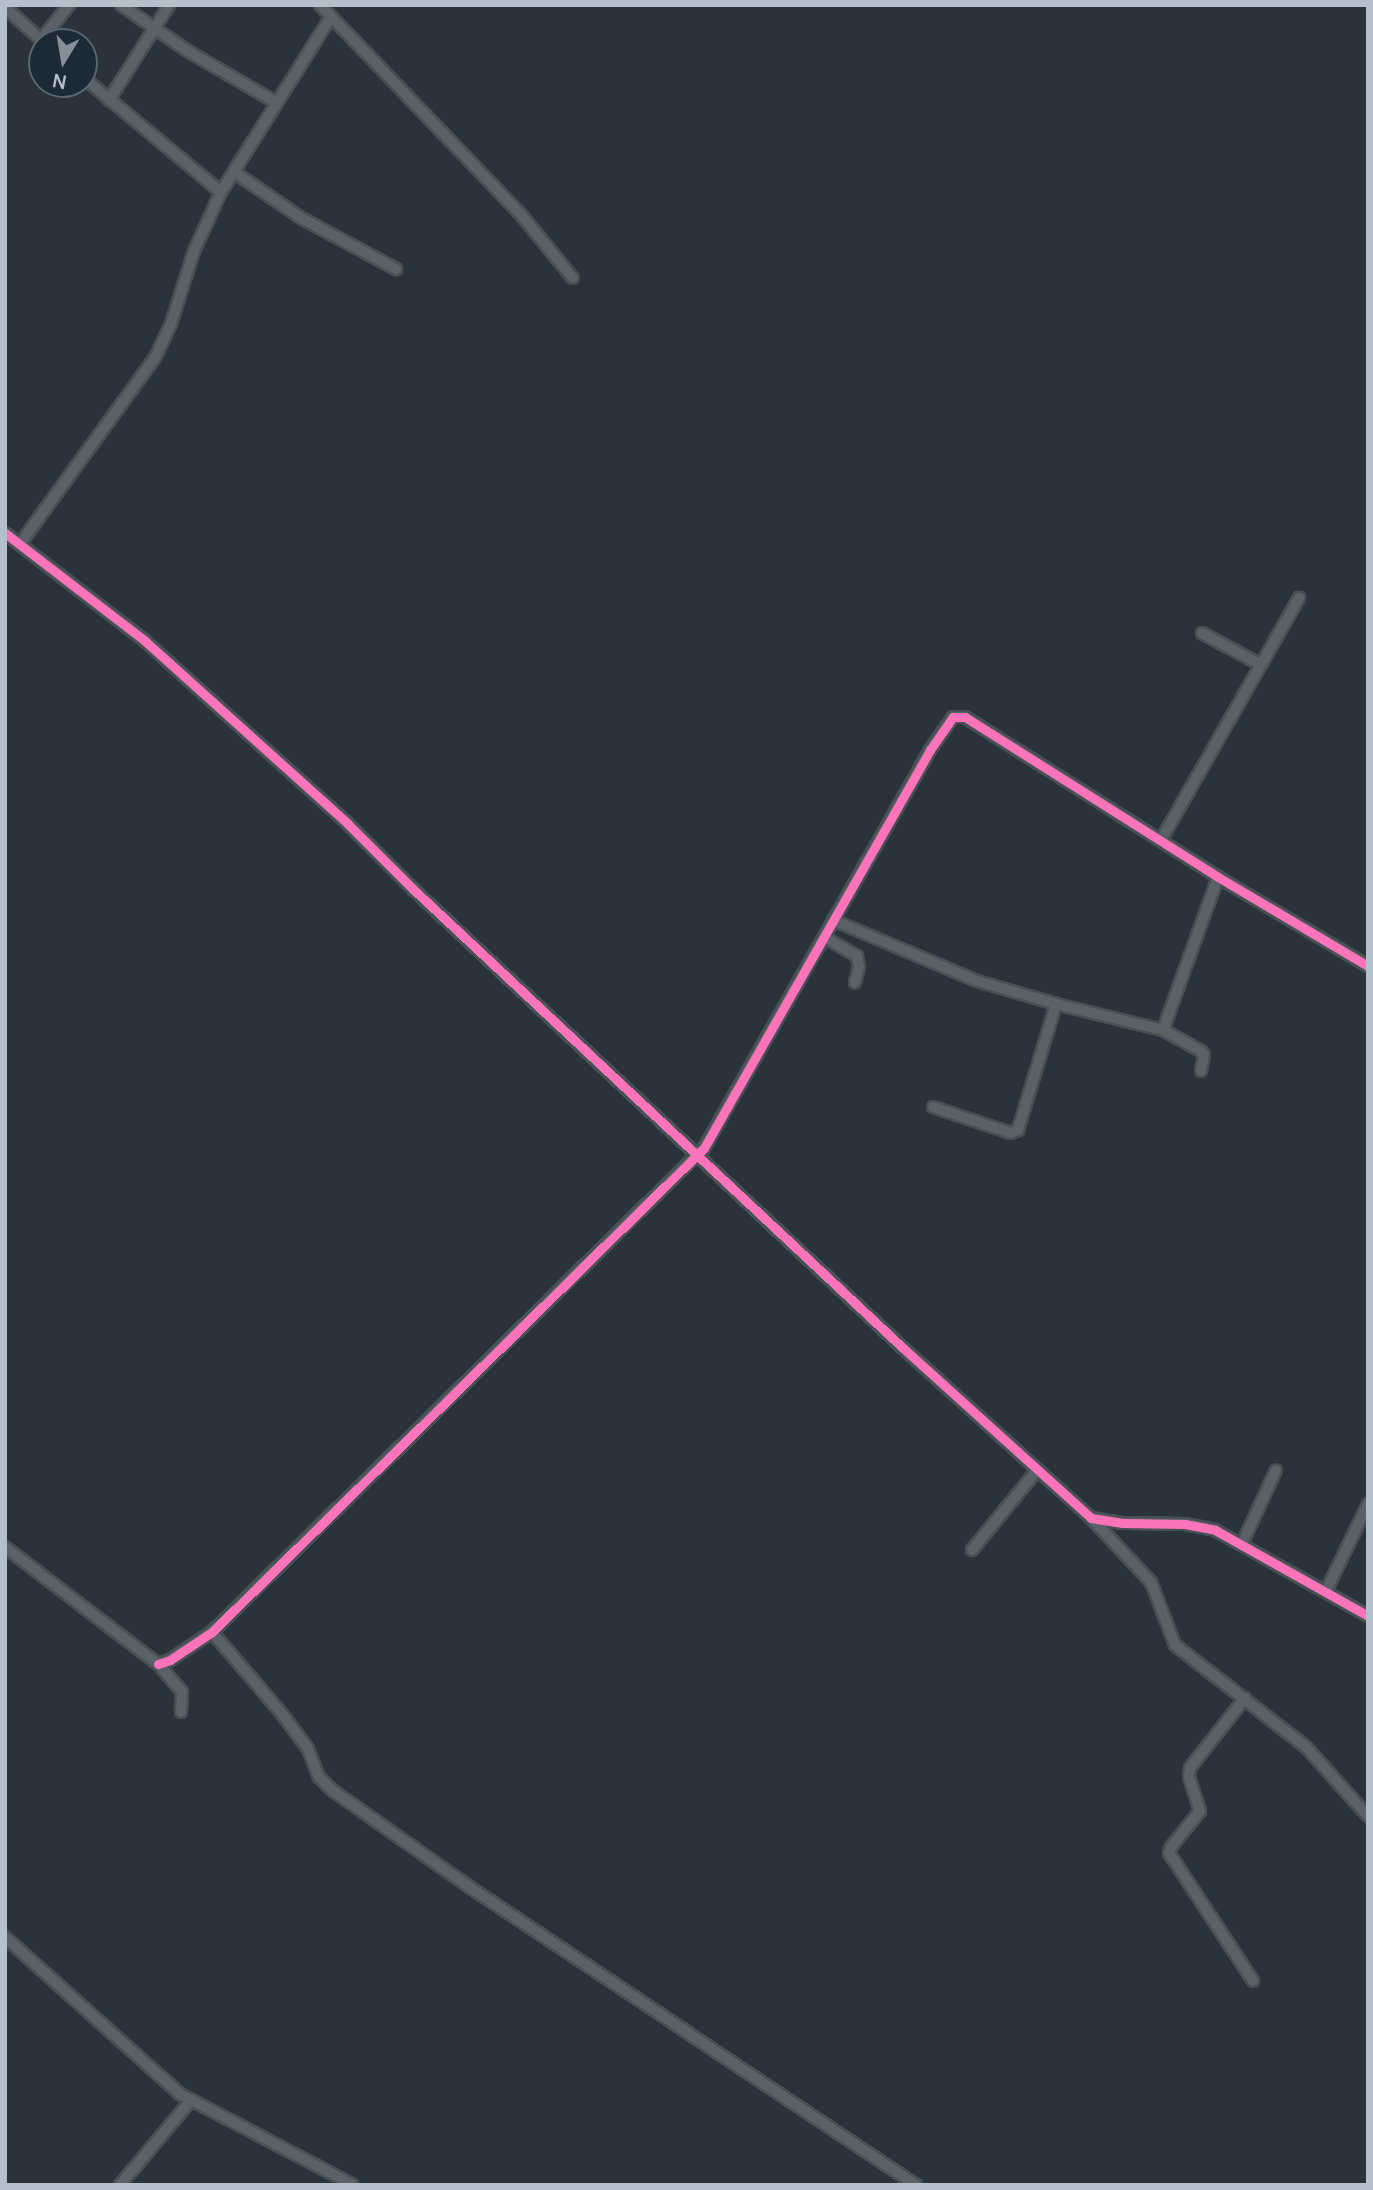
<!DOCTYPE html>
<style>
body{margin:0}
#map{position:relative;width:1373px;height:2190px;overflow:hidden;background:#2a333b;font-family:Manrope,sans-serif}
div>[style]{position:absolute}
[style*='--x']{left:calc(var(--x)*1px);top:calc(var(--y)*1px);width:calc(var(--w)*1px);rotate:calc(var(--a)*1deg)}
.roads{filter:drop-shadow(2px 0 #484f55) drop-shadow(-2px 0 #484f55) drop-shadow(0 2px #484f55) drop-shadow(0 -2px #484f55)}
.minor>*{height:10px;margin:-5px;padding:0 5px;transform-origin:5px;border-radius:5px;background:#5a6168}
.cycleway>*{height:9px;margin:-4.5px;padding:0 4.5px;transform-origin:4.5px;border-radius:4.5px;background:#fb73b8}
span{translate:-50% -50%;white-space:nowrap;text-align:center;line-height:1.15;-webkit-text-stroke:6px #1c2a36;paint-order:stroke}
.frame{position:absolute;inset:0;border:7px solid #b4c0cc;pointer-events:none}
.north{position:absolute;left:28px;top:28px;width:70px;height:70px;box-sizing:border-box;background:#1c2a36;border:2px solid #596672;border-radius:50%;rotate:191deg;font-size:19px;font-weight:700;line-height:28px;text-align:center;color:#b4c0cc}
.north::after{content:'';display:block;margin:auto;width:24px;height:32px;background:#848f99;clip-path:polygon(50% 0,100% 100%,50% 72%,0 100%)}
</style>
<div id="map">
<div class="roads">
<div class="minor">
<i style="--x:121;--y:5;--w:79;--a:34.7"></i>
<i style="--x:186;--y:50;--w:105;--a:30.2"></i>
<i style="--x:320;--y:5;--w:292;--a:46.2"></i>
<i style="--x:522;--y:216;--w:80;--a:50.6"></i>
<i style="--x:5;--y:7;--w:49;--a:42.5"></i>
<i style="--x:43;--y:42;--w:3;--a:-135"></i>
<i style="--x:41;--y:40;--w:45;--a:-51.3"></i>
<i style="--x:84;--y:78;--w:178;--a:39.8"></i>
<i style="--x:109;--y:100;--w:112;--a:-57.7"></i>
<i style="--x:234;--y:172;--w:83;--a:34.3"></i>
<i style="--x:303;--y:219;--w:106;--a:28.3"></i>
<i style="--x:5;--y:533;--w:177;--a:37.6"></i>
<i style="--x:145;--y:641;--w:273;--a:42"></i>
<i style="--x:348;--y:824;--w:92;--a:45"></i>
<i style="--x:413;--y:889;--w:671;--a:43.13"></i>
<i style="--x:903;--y:1348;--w:253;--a:42.1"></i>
<i style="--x:1091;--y:1518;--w:32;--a:9"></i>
<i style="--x:1123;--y:1523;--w:62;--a:0.9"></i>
<i style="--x:1185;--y:1524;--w:31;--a:11"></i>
<i style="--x:1215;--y:1530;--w:176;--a:29.3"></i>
<i style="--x:20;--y:544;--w:232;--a:-54.1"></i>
<i style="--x:156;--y:356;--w:35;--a:-65"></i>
<i style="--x:171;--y:324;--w:77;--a:-72.5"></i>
<i style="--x:194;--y:251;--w:65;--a:-65.4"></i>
<i style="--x:221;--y:192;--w:205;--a:-57.9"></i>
<i style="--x:1202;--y:633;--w:67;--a:28.5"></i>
<i style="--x:1161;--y:840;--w:279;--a:-60.3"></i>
<i style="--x:833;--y:920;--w:156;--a:23"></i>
<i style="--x:977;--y:981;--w:82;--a:16.2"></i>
<i style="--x:824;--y:937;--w:38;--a:30"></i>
<i style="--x:857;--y:956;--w:11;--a:80"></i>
<i style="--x:859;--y:967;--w:16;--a:105"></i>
<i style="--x:1163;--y:1030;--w:43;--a:28.9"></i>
<i style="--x:1201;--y:1051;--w:5;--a:53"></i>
<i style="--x:1204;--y:1055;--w:16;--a:101"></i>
<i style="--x:933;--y:1107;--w:82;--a:18.4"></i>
<i style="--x:1011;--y:1133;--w:8;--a:-23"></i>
<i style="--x:1018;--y:1130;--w:132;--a:-73.2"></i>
<i style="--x:1056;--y:1004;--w:110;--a:13.7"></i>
<i style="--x:1163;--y:1030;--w:163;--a:-70.2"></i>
<i style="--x:1093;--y:1520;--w:85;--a:46.9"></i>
<i style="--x:1151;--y:1582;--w:67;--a:69.1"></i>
<i style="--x:1175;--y:1645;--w:166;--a:37.9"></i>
<i style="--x:1306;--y:1747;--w:93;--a:48.1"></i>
<i style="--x:1242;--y:1544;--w:81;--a:-65.3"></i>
<i style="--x:5;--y:1547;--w:193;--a:37.4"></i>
<i style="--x:158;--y:1664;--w:37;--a:49"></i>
<i style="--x:182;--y:1692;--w:20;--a:93"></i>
<i style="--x:972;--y:1550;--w:104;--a:-50.8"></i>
<i style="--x:1326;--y:1591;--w:97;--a:-64.2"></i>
<i style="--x:212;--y:1632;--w:108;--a:49.5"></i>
<i style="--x:282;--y:1714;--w:44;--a:53.4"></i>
<i style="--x:308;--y:1749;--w:30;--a:69"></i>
<i style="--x:319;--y:1777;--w:18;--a:45"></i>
<i style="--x:332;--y:1790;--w:170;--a:35.2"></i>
<i style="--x:471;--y:1888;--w:535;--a:33.72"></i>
<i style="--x:158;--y:1664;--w:13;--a:-18"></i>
<i style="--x:170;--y:1660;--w:50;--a:-33.7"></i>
<i style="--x:212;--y:1632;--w:690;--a:-44.53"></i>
<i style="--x:704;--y:1148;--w:458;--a:-60.4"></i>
<i style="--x:930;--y:750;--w:40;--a:-55.1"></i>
<i style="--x:953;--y:717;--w:12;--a:0"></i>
<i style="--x:965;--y:717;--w:299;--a:32.3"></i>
<i style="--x:1218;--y:877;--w:174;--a:30.7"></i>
<i style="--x:1245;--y:1698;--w:89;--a:128.2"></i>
<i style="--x:1190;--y:1768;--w:9;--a:96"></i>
<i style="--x:1189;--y:1777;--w:36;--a:72"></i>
<i style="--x:1200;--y:1811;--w:46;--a:128.9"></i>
<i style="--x:1171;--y:1847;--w:6;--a:108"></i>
<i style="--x:1169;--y:1853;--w:153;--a:56.7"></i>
<i style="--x:5;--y:1937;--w:235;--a:41.9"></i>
<i style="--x:180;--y:2094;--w:195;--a:27.7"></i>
<i style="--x:120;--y:2185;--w:111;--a:-50.1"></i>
</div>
</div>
<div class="cycleway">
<i style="--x:5;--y:533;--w:177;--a:37.6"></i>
<i style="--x:145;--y:641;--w:273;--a:42"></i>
<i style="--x:348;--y:824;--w:92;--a:45"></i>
<i style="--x:413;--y:889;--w:671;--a:43.13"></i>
<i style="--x:903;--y:1348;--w:253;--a:42.1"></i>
<i style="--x:1091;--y:1518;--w:32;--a:9"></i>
<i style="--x:1123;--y:1523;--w:62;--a:0.9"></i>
<i style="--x:1185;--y:1524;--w:31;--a:11"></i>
<i style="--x:1215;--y:1530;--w:176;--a:29.3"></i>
<i style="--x:158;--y:1664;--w:13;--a:-18"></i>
<i style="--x:170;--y:1660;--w:50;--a:-33.7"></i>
<i style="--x:212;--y:1632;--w:690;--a:-44.53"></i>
<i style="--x:704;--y:1148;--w:458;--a:-60.4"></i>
<i style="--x:930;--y:750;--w:40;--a:-55.1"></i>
<i style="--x:953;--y:717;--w:12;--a:0"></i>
<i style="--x:965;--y:717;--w:299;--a:32.3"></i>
<i style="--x:1218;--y:877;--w:174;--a:30.7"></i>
</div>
<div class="frame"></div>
<div class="north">N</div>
</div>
